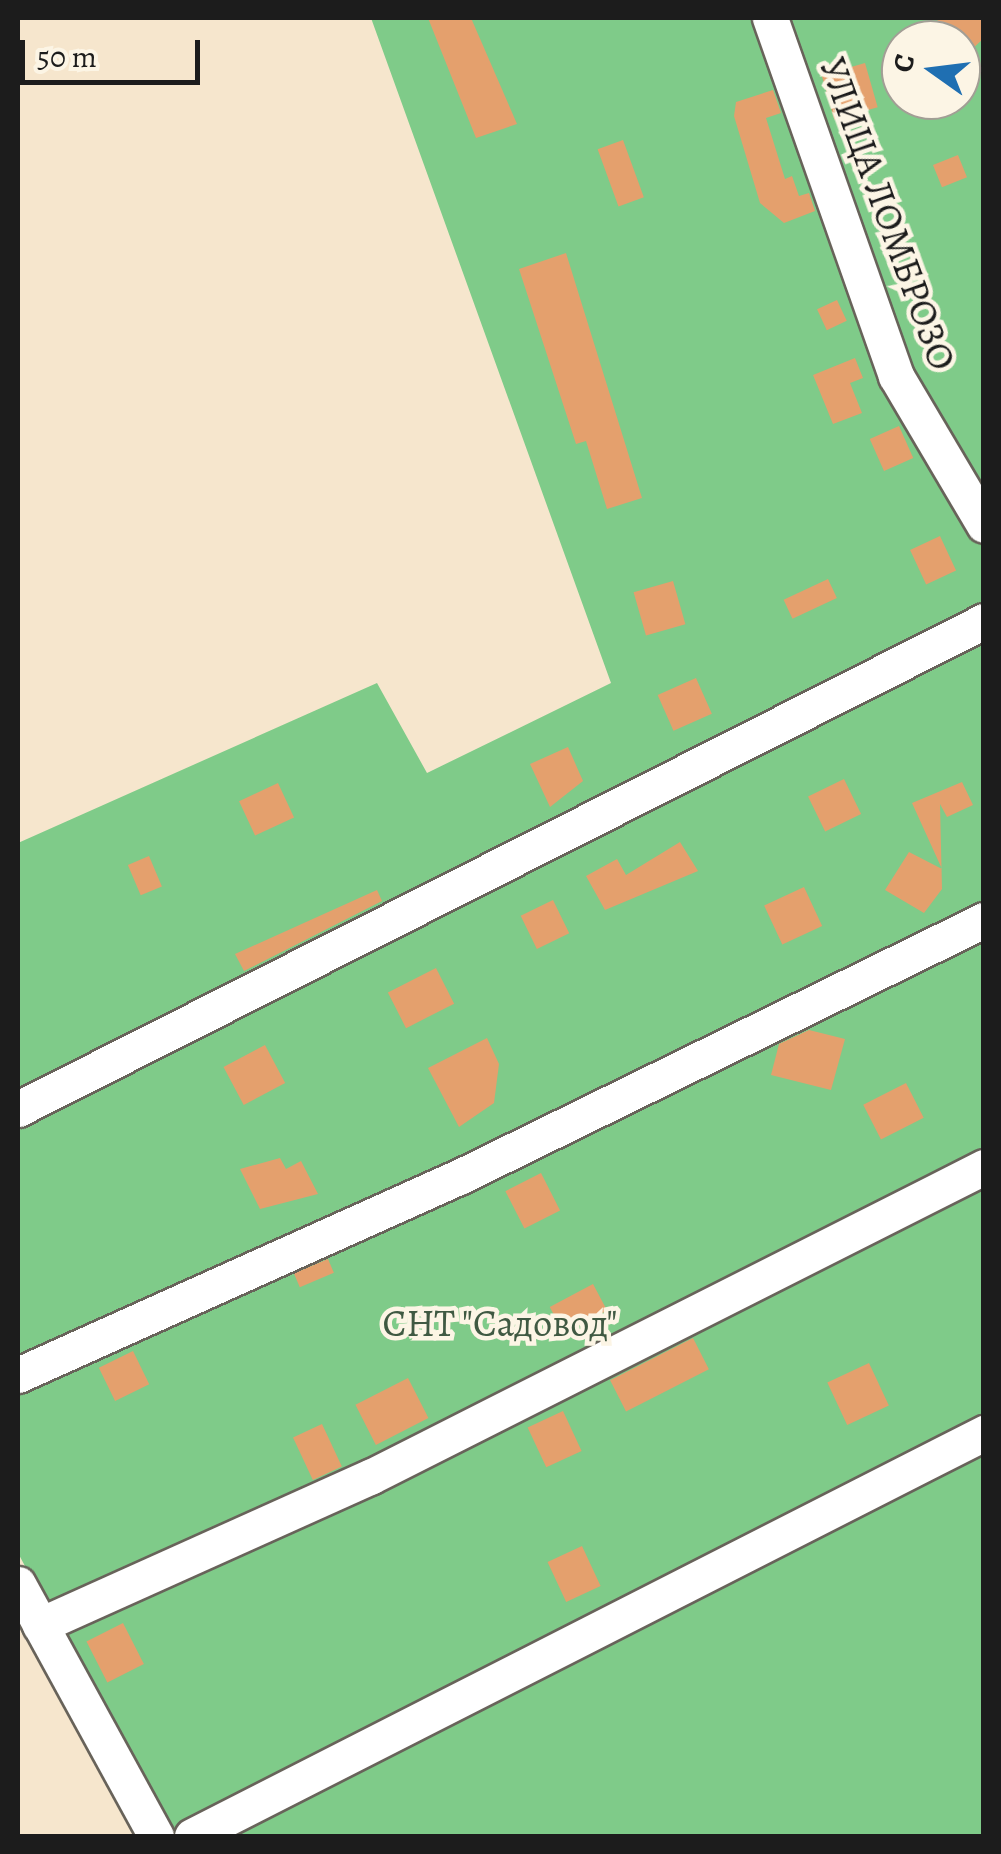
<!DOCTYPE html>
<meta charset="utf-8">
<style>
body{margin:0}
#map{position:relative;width:1001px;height:1854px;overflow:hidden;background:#f6e6cd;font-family:Alegreya,serif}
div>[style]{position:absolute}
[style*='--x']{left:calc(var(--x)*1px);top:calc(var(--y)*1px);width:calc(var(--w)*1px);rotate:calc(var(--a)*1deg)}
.green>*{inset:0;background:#7fcb89}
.building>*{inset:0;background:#e4a06d;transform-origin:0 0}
.roads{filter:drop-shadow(2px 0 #68635a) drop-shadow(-2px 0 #68635a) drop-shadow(0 2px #68635a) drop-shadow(0 -2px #68635a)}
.minor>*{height:35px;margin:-17.5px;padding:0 17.5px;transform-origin:17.5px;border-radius:17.5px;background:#fff}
span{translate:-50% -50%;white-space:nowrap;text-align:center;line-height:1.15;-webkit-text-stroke:9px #fcf5e5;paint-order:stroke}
.street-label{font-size:38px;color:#1c1c1c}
.park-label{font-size:38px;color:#3f5942}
.frame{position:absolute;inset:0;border:20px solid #1c1c1c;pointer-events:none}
.north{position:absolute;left:881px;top:20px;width:100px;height:100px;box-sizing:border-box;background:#fcf5e5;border:2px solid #a29e95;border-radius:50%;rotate:284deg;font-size:28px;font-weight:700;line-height:40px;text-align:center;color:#1c1c1c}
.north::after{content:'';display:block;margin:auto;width:35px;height:45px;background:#1f6fb2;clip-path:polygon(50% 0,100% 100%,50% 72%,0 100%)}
.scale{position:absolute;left:20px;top:40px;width:180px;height:45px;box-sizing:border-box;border:5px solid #1c1c1c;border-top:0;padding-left:12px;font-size:30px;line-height:35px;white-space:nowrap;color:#1c1c1c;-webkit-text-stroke:8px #fcf5e5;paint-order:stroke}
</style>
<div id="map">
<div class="green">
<i style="clip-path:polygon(evenodd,371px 18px,983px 18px,983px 1836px,169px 1836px,18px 1553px,18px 843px,377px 683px,427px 773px,611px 683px,371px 18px,901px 40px,961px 40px,961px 100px,901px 100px,901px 40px)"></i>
</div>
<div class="building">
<i style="clip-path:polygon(428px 18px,471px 18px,517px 124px,476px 138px)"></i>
<i style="clip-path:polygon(935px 18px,984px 18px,984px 38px,969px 52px)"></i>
<i style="left:865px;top:63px;width:46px;height:45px;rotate:74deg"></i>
<i style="clip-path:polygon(773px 90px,781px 113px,766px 118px,785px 179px,792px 176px,799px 196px,809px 193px,815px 211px,784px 223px,760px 203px,734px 116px,736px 102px)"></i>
<i style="left:623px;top:140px;width:61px;height:27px;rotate:70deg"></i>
<i style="left:958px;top:155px;width:24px;height:27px;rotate:68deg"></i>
<i style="clip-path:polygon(566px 253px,642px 498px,607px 509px,586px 441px,576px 444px,519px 269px)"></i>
<i style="left:837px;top:300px;width:23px;height:22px;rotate:65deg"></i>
<i style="clip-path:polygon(855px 358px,863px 378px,850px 383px,862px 413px,833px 424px,813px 375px)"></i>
<i style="left:899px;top:426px;width:35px;height:32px;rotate:66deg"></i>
<i style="left:940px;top:536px;width:38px;height:33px;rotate:65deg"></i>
<i style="left:828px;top:579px;width:21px;height:49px;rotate:65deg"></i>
<i style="left:673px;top:581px;width:45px;height:41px;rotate:74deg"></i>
<i style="left:696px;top:678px;width:39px;height:42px;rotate:66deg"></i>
<i style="clip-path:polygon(568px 747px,583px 781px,550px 807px,530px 764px)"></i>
<i style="left:844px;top:779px;width:39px;height:40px;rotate:64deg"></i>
<i style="clip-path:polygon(962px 782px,973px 805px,947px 817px,940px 804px,942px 889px,924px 913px,885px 890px,909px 852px,942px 869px,912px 803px)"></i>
<i style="left:278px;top:783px;width:38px;height:43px;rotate:65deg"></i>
<i style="clip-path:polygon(680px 842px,698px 871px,605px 910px,586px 876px,617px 859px,626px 875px)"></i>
<i style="left:149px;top:856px;width:33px;height:23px;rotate:67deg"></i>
<i style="left:804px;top:887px;width:43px;height:44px;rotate:65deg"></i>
<i style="clip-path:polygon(377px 890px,382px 901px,244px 971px,235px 954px)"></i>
<i style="left:553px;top:900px;width:37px;height:36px;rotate:64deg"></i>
<i style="left:436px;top:968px;width:40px;height:54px;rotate:63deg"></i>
<i style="clip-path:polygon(809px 1030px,845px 1039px,831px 1090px,771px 1075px,779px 1044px)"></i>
<i style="clip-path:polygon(487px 1038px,499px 1064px,494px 1103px,459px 1127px,428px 1068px)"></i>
<i style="left:265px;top:1045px;width:43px;height:47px;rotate:62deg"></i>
<i style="left:906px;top:1083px;width:39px;height:48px;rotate:63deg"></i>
<i style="clip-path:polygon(280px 1158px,286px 1169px,301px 1161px,318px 1194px,260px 1209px,240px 1169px)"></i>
<i style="left:541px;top:1173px;width:42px;height:40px;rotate:63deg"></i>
<i style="left:328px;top:1259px;width:15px;height:37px;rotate:67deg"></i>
<i style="left:593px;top:1284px;width:30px;height:49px;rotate:62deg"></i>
<i style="left:693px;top:1338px;width:35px;height:93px;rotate:63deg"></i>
<i style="left:133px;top:1351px;width:37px;height:38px;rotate:64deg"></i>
<i style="left:869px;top:1363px;width:47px;height:46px;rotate:65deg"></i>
<i style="left:408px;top:1378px;width:45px;height:59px;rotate:63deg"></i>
<i style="left:563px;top:1411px;width:44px;height:39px;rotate:65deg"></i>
<i style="left:322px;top:1424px;width:47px;height:32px;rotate:65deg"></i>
<i style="left:582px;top:1546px;width:44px;height:38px;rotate:65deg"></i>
<i style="left:123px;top:1623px;width:46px;height:41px;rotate:63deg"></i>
</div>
<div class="roads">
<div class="minor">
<i style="--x:770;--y:18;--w:380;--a:70.6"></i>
<i style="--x:896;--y:376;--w:173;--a:59.4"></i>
<i style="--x:18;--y:1109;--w:1082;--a:-26.8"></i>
<i style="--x:18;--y:1375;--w:486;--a:-24.2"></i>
<i style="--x:461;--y:1176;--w:582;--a:-26.08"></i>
<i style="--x:18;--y:1584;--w:287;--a:61.3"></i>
<i style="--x:40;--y:1625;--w:362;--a:-24.2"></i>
<i style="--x:370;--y:1477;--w:688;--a:-26.79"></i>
<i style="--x:192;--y:1836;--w:889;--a:-26.97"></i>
</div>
</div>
<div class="street-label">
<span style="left:887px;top:214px;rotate:70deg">УЛИЦА ЛОМБРОЗО</span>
</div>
<div class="park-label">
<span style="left:500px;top:1324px">СНТ "Садовод"</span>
</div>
<div class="frame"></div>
<div class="north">С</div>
<div class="scale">50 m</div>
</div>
